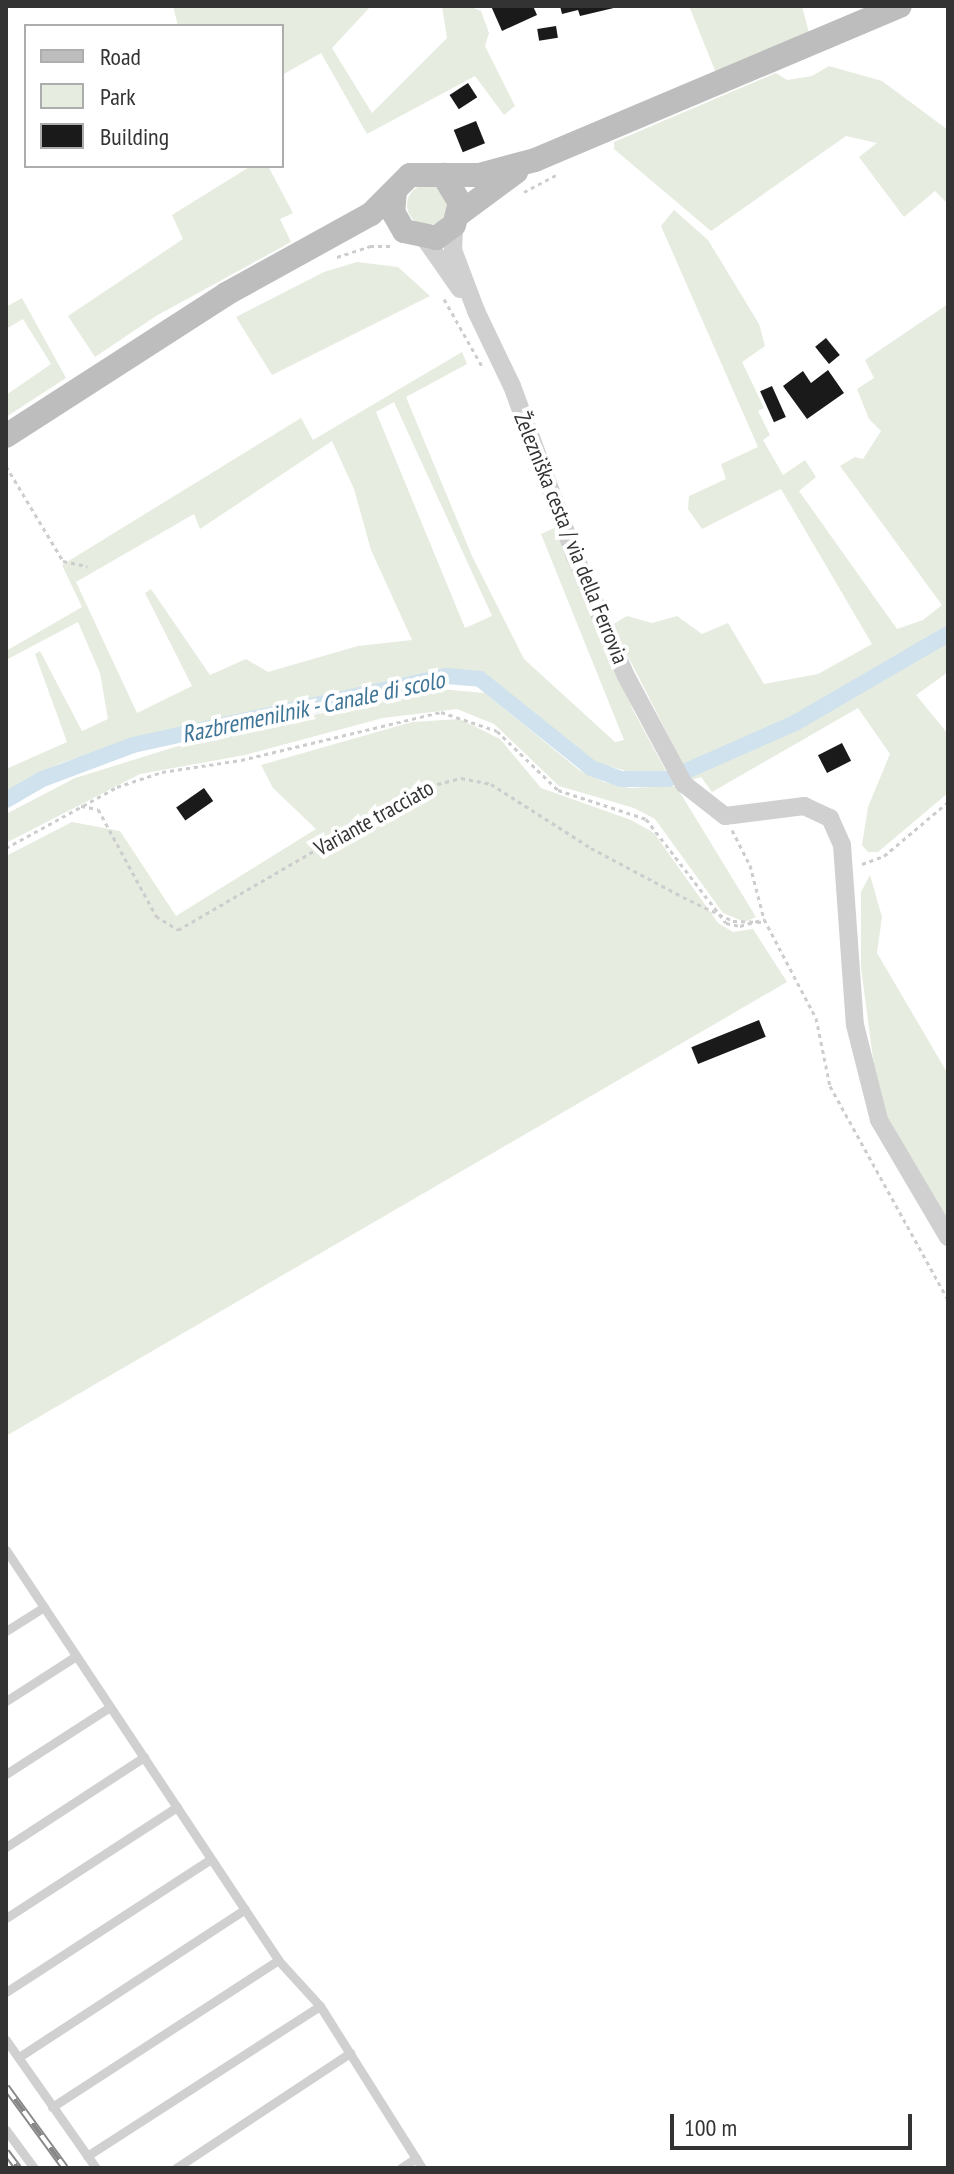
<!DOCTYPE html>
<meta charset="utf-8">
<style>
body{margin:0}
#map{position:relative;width:954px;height:2174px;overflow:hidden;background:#fff;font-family:"PT Sans Narrow",sans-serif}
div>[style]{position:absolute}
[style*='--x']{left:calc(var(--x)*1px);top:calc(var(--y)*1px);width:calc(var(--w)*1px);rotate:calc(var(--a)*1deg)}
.green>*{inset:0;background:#e6ecdf}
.round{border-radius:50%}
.canal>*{height:16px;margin:-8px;padding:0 8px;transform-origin:8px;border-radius:8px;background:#cfe2ee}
.building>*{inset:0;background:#1a1a1a;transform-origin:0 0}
.path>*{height:3px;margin-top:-1.5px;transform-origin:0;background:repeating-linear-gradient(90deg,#cdcdcd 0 4px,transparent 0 8px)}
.lane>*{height:9px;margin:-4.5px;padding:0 4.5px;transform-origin:4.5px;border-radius:4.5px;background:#d0d0d0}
.street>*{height:18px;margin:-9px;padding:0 9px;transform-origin:9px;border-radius:9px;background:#d0d0d0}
.secondary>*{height:24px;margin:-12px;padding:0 12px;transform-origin:12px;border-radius:12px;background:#bdbdbd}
.rail>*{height:8px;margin-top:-4px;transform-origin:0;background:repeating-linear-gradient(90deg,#fff 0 15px,#888 0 30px);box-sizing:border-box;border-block:2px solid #888}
span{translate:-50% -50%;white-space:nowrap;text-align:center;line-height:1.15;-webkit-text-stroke:8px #fff;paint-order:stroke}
.street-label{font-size:22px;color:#333}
.water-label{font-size:24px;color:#3f7597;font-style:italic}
.frame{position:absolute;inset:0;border:8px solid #333;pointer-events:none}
.legend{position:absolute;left:24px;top:24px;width:260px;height:144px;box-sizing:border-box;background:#fff;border:2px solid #adadad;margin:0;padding:10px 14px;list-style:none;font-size:24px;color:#333}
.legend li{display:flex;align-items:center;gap:16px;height:40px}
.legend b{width:40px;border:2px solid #adadad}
.scale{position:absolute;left:670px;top:2114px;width:242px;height:36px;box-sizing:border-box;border:4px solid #333;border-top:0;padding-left:10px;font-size:24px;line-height:28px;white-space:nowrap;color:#333;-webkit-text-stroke:6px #fff;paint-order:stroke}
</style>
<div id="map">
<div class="green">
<i style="clip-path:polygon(173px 6px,371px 6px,332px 48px,372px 113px,447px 38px,442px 6px,468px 6px,481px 11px,489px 33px,485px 46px,515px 106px,504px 115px,475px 76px,367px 134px,321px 53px,282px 75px,282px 26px,178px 26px)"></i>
<i style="clip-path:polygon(689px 6px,802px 6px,810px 37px,716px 73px)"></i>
<i style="clip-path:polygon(829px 66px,882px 81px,948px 130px,948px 204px,935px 191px,904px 217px,859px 157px,877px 143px,846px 136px,711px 231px,614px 149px,614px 142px,776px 73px,787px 80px,812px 76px)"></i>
<i style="clip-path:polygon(251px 166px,268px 166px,293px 213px,280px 219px,291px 242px,156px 316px,95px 357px,68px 316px,183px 239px,172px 215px)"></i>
<i class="round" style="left:407px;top:185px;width:40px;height:40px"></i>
<i style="clip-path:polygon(674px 210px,708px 240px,759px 324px,765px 346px,742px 362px,764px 408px,758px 411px,770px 435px,763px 440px,783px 475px,805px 460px,816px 477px,799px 491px,897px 629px,923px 620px,942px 605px,840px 466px,855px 457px,863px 459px,881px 431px,869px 419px,857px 389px,874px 378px,865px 360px,948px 304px,948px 672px,916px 695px,948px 734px,948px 793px,878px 852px,868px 852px,862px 845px,868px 807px,890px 754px,858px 708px,712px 792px,701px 777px,691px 780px,612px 625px,627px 616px,652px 623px,677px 616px,702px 634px,728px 623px,764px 684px,818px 674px,872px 644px,781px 489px,702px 529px,688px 509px,689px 496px,726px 479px,721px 464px,758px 447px,661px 226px)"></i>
<i style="clip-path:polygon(357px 262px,398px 267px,430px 296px,272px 375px,236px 317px,324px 272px)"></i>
<i style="clip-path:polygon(22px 298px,66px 378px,6px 417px,6px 395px,51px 364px,23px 319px,6px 329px,6px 307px)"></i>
<i style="clip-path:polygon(evenodd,462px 352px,467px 364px,406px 397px,472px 556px,524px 659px,615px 742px,624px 740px,541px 534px,554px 528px,634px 712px,666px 771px,637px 774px,594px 762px,490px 680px,467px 673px,423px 674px,102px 749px,58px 764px,6px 794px,6px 769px,67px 742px,35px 654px,40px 651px,82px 731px,108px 719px,100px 673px,78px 622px,6px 660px,6px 651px,82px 607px,62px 565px,301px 418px,313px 440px,462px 352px,394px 402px,492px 616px,465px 628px,376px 412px,394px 402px,462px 352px,332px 441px,354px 489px,371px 550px,412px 640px,358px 646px,268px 672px,246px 659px,210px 675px,151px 589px,145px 593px,192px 686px,137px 713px,76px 582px,194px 514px,200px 529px,332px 441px)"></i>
<i style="clip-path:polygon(429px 688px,485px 693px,579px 770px,604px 782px,630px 788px,676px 786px,756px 917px,745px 922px,723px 913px,655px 819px,634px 808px,559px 786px,494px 724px,457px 709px,383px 718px,245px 755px,140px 774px,6px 843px,6px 814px,75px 778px,175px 747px)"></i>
<i style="clip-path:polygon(460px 719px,500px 739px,541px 788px,631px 820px,654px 833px,718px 923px,733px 932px,753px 929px,787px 982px,6px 1436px,6px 856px,72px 822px,120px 831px,176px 916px,316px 829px,273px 788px,261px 765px,412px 722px)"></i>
<i style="clip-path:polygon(870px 875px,882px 917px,877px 953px,948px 1074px,948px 1226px,887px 1116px,876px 1081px,861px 968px,861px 892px)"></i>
</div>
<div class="canal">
<i style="--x:6;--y:800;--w:39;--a:-30"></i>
<i style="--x:40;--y:780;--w:99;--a:-20.6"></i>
<i style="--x:133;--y:745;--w:321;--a:-12.4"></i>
<i style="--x:447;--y:676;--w:33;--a:5"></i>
<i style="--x:480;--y:679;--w:142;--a:38.7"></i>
<i style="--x:591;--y:768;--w:32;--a:20"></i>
<i style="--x:621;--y:779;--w:47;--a:0"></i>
<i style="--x:668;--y:779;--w:139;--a:-23.8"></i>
<i style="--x:795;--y:723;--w:177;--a:-30.2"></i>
</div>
<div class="building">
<i style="clip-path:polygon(491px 6px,533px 6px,537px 15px,502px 31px)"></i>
<i style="clip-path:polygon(560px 6px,617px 6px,618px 7px,580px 16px,578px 10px,562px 14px)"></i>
<i style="left:556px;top:26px;width:12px;height:19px;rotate:81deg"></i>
<i style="left:468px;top:83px;width:17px;height:22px;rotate:57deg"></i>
<i style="left:476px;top:121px;width:24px;height:24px;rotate:68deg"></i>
<i style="left:826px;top:338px;width:22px;height:14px;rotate:51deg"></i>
<i style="clip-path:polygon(828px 370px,844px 393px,807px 419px,783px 386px,803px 371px,811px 383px)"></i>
<i style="left:772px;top:386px;width:34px;height:13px;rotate:66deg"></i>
<i style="left:842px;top:743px;width:20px;height:27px;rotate:63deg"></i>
<i style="left:204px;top:788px;width:16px;height:34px;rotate:55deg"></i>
<i style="left:759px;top:1020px;width:18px;height:73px;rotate:68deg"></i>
</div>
<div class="path">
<i style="--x:524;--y:192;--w:40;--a:-28"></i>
<i style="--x:337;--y:257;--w:35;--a:-18"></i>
<i style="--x:370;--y:246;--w:21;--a:0"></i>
<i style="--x:444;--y:299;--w:79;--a:60.5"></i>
<i style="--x:6;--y:466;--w:111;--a:59"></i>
<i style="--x:63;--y:561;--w:25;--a:12"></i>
<i style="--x:81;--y:806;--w:17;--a:10"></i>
<i style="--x:98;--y:809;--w:122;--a:61.5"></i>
<i style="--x:156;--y:916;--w:26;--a:32"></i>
<i style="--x:178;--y:930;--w:282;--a:-30.2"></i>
<i style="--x:422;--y:788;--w:40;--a:-14.4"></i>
<i style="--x:461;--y:778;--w:31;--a:11"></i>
<i style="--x:491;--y:784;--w:119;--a:32.6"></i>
<i style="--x:591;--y:848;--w:104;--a:28"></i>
<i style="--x:683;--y:897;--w:55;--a:25.6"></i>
<i style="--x:733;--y:921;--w:30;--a:2"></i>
<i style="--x:732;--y:830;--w:39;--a:63"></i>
<i style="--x:750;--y:865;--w:56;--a:75.5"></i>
<i style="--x:764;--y:919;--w:112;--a:62.3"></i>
<i style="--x:816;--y:1018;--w:69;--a:78.4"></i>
<i style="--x:830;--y:1086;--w:244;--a:61.1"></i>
<i style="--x:6;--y:848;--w:127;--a:-28.8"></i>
<i style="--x:117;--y:787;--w:47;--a:-18.4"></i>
<i style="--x:162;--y:772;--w:80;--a:-8.6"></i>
<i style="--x:241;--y:760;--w:206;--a:-13.5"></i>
<i style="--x:441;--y:712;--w:59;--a:18.7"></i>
<i style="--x:497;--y:731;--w:85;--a:44"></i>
<i style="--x:558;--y:790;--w:93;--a:18.2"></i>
<i style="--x:646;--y:819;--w:131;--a:52.4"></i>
<i style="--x:726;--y:923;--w:14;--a:12"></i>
<i style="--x:740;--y:926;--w:25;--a:-16"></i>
<i style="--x:862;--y:864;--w:23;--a:-20"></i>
<i style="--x:884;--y:856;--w:84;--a:-40.2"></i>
</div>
<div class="lane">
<i style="--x:6;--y:1550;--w:492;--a:56.4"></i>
<i style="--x:278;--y:1960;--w:62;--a:47.6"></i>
<i style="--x:320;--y:2006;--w:191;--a:57.8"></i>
<i style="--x:6;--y:1631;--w:45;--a:-32.3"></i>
<i style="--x:6;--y:1701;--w:83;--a:-32.7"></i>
<i style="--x:6;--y:1774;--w:124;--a:-32.8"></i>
<i style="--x:6;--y:1847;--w:165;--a:-33.1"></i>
<i style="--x:6;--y:1918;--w:204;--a:-33"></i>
<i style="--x:6;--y:1992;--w:244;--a:-33"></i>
<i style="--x:6;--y:2040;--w:156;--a:54.9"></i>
<i style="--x:19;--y:2057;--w:270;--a:-33.2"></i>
<i style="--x:52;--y:2107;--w:270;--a:-33"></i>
<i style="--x:6;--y:2130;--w:47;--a:53.6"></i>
<i style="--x:87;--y:2156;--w:277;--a:-32.8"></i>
<i style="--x:176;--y:2168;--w:209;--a:-33.5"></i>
<i style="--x:401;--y:2168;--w:18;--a:-34"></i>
</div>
<div class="street">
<i style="--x:454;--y:225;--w:25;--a:92"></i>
<i style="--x:453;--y:250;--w:65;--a:69.3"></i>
<i style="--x:476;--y:311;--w:83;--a:64.4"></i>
<i style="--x:512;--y:386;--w:181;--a:69.7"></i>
<i style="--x:575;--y:556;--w:130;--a:67"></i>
<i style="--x:626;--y:676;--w:123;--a:61.8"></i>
<i style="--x:684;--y:784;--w:52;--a:38"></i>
<i style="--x:725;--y:816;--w:80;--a:-7.2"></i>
<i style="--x:804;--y:806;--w:29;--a:25"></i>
<i style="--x:830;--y:818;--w:30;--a:66"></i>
<i style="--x:842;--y:845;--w:180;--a:85.9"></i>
<i style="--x:855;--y:1025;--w:98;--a:75.8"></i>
<i style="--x:879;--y:1120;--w:136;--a:59.5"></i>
<i style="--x:425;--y:239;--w:61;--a:55"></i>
</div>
<div class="secondary">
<i style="--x:395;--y:191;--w:21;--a:95"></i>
<i style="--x:393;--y:212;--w:22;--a:60"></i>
<i style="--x:404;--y:231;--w:33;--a:12"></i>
<i style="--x:436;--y:238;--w:22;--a:-36"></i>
<i style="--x:454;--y:225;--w:23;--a:-75"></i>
<i style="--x:460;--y:203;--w:33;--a:-121"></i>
<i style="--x:459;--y:214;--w:71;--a:-36.4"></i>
<i style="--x:6;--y:436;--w:262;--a:-32.8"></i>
<i style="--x:226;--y:294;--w:166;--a:-28.9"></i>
<i style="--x:371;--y:214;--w:55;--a:-45"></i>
<i style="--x:410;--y:175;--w:69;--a:0"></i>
<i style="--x:479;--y:175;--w:58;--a:-15"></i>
<i style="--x:535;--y:160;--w:396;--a:-22.9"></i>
</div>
<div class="rail">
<i style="--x:6;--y:2087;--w:100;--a:53.9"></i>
<i style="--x:6;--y:2152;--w:20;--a:53"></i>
</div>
<div class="street-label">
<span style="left:571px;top:538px;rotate:68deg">Železniška cesta / via della Ferrovia</span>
<span style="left:374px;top:818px;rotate:-29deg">Variante tracciato</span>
</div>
<div class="water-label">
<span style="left:313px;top:707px;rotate:-12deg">Razbremenilnik - Canale di scolo</span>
</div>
<div class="frame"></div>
<ul class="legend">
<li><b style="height:10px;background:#bdbdbd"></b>Road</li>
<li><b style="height:22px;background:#e6ecdf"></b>Park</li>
<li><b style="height:22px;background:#1a1a1a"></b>Building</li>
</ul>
<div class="scale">100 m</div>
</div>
